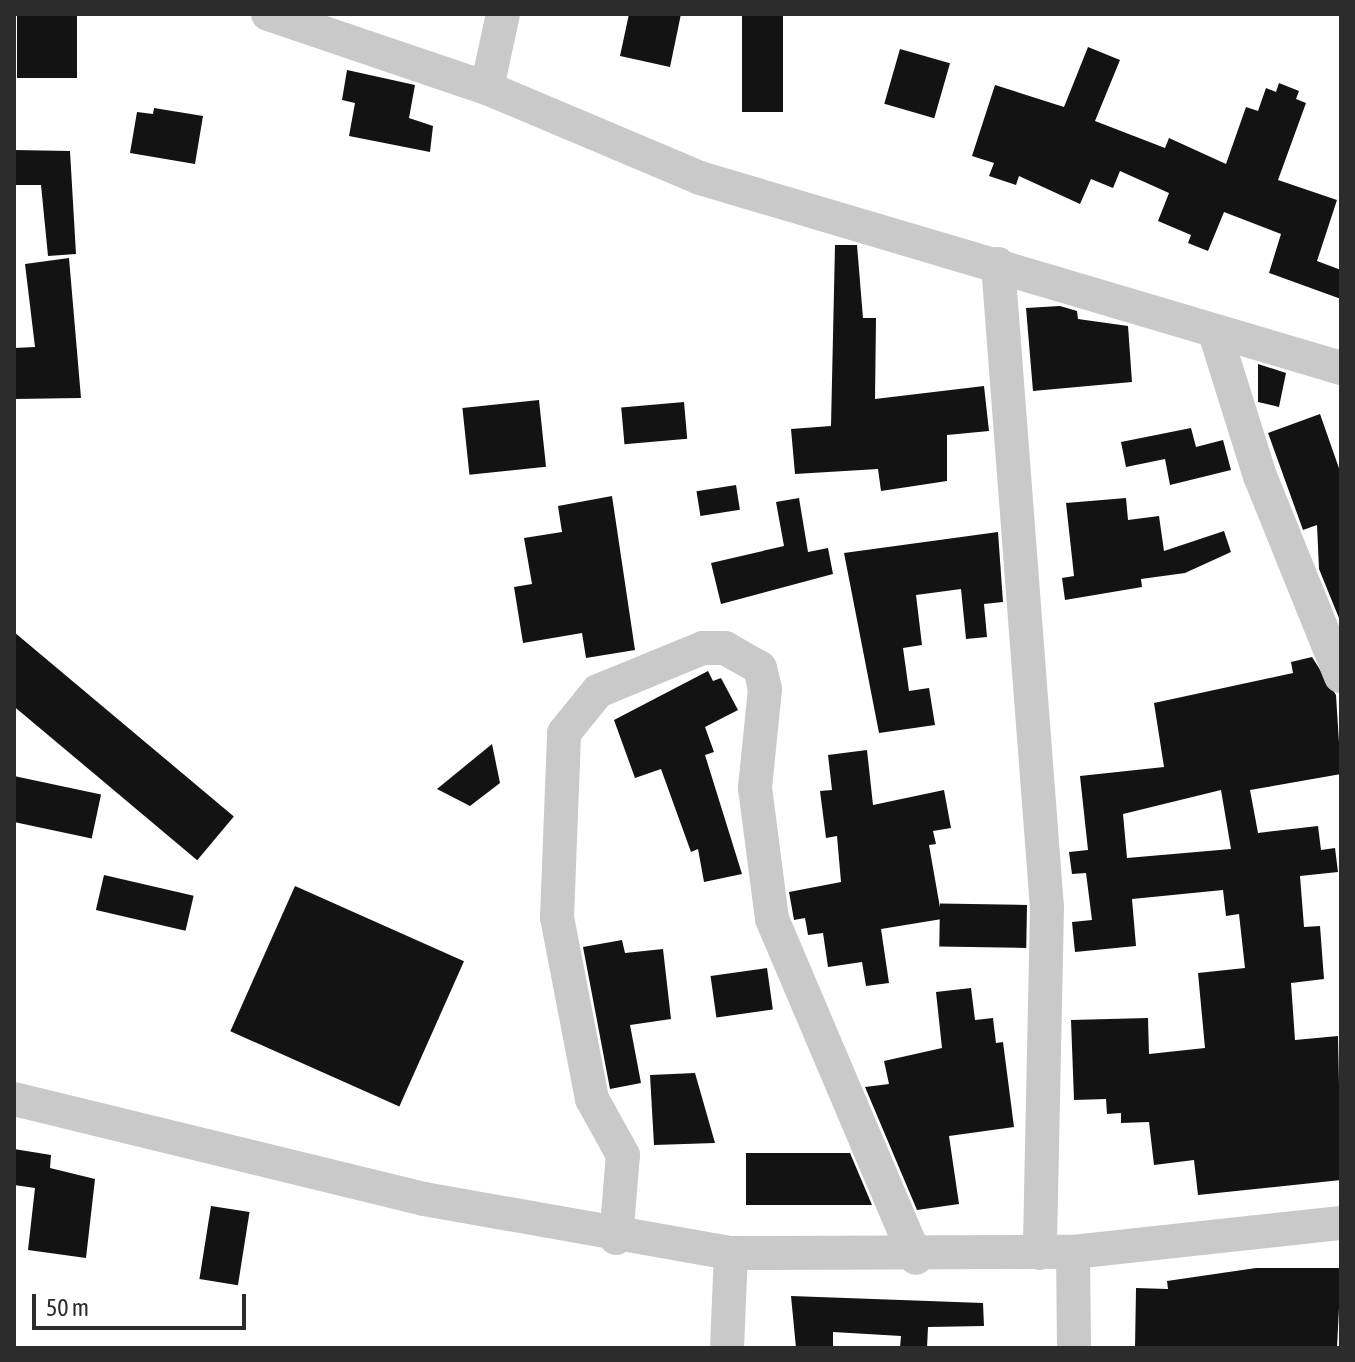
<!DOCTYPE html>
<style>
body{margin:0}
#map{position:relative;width:1355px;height:1362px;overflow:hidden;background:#fff;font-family:"Asap Condensed",sans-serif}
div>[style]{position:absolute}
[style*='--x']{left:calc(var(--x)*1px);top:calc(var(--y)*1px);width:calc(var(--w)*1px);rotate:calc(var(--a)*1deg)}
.building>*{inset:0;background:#131313;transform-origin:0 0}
.minor>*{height:34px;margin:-17px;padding:0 17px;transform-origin:17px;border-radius:17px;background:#c9c9c9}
span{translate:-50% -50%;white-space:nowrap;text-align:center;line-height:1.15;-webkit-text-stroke:8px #fff;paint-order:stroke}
.frame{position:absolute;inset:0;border:16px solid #2c2c2c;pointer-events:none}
.scale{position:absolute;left:32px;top:1294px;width:214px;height:36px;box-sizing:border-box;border:4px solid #2c2c2c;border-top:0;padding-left:10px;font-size:24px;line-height:28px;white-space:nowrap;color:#2c2c2c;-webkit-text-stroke:6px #fff;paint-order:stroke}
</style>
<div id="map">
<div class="building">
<i style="left:17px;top:14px;width:60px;height:64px"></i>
<i style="clip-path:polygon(629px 14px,681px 14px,670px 67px,620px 56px)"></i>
<i style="left:742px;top:14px;width:41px;height:98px"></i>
<i style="clip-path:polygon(1088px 47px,1120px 60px,1095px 121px,1165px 148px,1169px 138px,1226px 164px,1246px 107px,1258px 111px,1266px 88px,1276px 92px,1279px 83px,1299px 91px,1296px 99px,1306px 103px,1278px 180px,1337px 200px,1317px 261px,1341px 270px,1341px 299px,1269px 273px,1281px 234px,1224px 212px,1208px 251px,1188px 243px,1191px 235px,1158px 221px,1169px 193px,1120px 171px,1113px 188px,1091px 179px,1080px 204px,1019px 176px,1016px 185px,989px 176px,994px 163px,972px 156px,995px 85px,1064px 107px)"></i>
<i style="left:900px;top:49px;width:52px;height:57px;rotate:16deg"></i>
<i style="clip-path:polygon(347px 70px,415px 85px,409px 118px,433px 126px,430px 152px,349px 136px,355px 103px,342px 100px)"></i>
<i style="clip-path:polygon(154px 108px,203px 116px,195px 164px,130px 153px,137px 112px,153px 114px)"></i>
<i style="clip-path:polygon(14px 150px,70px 151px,76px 254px,48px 256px,41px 185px,14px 185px)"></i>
<i style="clip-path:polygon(835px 245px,857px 245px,863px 318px,876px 318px,875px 399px,984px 386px,989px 431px,947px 435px,947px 481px,881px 491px,878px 469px,795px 474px,791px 429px,831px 426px)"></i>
<i style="clip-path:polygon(69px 258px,81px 398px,14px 399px,14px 348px,35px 347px,25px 264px)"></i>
<i style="clip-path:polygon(1060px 306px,1077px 311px,1078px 319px,1128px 326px,1132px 382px,1033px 391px,1026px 308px)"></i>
<i style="clip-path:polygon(1258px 364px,1286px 373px,1279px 407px,1258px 402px)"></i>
<i style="left:539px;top:400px;width:67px;height:77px;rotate:84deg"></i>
<i style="left:684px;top:402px;width:37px;height:63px;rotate:85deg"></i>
<i style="clip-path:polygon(1320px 414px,1341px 474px,1341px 623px,1319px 569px,1317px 525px,1303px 530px,1268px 433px)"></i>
<i style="clip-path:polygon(1191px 428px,1196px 447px,1223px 440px,1231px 470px,1170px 485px,1165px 459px,1126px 467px,1121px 442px)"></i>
<i style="left:736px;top:485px;width:25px;height:40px;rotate:81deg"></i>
<i style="clip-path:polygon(612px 496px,635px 650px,586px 658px,582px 633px,523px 643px,514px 587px,532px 584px,524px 538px,562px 532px,558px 506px)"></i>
<i style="clip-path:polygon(799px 498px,808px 552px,828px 548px,833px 574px,721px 604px,711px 563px,784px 546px,776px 502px)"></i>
<i style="clip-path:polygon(1126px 498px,1128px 520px,1159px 516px,1164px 551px,1224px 531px,1231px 552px,1185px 573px,1141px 579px,1142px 587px,1065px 600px,1062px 578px,1074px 576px,1066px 503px)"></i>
<i style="clip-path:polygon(998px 532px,1003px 602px,984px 604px,987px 637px,966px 639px,961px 589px,916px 595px,922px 645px,903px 648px,909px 691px,929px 688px,935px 725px,879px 733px,844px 553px)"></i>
<i style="left:14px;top:632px;width:287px;height:57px;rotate:40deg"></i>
<i style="clip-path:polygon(evenodd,1312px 657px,1336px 695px,1341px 774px,1250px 790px,1258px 833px,1318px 826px,1321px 850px,1335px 848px,1338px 872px,1300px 876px,1304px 927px,1320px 926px,1324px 979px,1291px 983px,1295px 1040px,1338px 1036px,1341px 1180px,1198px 1195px,1194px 1160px,1154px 1165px,1149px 1122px,1121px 1123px,1121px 1113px,1107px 1114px,1106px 1099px,1074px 1100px,1071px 1020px,1148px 1018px,1149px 1054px,1205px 1048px,1198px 973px,1245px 968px,1239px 914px,1226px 916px,1223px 890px,1132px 899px,1136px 946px,1075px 952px,1072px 922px,1092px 920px,1086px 873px,1072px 874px,1069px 852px,1088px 850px,1080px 776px,1164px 767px,1154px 703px,1293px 673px,1291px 662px,1312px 657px,1221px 790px,1231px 849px,1127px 858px,1123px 814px,1221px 790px)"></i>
<i style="clip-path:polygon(708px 671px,713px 681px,721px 678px,738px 710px,705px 727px,714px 752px,705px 755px,742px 874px,704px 882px,698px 849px,691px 852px,661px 769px,635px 778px,614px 720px)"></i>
<i style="clip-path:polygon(492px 744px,500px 783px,470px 806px,437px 789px)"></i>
<i style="clip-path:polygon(867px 750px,873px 805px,944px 790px,951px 828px,933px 831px,936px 844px,929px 845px,942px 919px,881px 929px,889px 983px,866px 986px,862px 962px,828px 967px,823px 933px,808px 935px,805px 918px,794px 920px,789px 892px,841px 882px,837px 836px,826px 838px,820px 791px,832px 790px,828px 755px)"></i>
<i style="left:14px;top:776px;width:89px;height:45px;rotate:12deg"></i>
<i style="left:104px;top:875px;width:92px;height:36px;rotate:13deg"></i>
<i style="left:295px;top:886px;width:185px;height:159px;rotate:24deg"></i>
<i style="left:1027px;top:905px;width:43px;height:87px;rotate:91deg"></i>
<i style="clip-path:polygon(622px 940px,625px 953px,663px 949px,671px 1019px,630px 1025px,641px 1083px,610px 1089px,583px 947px)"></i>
<i style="left:767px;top:968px;width:42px;height:57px;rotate:82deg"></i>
<i style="clip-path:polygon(971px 988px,975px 1020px,993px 1018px,996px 1043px,1003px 1042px,1014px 1127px,949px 1136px,959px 1204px,917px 1210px,865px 1087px,889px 1084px,884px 1061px,942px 1048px,936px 992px)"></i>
<i style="clip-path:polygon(695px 1073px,715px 1143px,654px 1145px,650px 1075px)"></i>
<i style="clip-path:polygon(14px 1149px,51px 1155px,50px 1168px,95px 1179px,86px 1258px,28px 1250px,35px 1188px,14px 1185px)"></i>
<i style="clip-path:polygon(746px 1153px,850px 1153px,872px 1205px,746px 1205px)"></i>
<i style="left:211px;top:1206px;width:39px;height:74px;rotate:9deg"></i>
<i style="clip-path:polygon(1256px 1268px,1341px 1268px,1337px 1348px,1135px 1348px,1136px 1288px,1168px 1289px,1167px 1281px)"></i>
<i style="clip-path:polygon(791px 1296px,983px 1303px,984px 1326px,928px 1327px,927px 1348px,900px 1348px,901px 1336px,833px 1332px,833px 1348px,796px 1348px)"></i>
</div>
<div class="minor">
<i style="--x:268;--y:14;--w:231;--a:18.7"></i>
<i style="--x:487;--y:88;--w:231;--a:22.9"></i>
<i style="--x:700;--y:178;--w:669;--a:16.51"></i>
<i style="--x:487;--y:88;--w:76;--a:-77.8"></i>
<i style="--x:998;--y:264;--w:646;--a:85.65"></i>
<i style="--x:1047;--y:908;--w:345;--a:91.2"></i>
<i style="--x:1216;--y:336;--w:147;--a:72.6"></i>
<i style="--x:1260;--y:476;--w:216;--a:68"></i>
<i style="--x:14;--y:1099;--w:422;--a:13.7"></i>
<i style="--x:424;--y:1199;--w:312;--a:10"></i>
<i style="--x:731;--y:1253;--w:342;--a:-0.2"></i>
<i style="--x:1073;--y:1252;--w:270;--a:-6.2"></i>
<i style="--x:616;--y:1238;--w:83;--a:-85.2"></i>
<i style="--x:623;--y:1155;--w:64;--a:-119"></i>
<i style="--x:592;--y:1099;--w:184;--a:-100.9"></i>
<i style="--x:557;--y:918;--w:185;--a:-87.8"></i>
<i style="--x:564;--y:733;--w:54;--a:-51"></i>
<i style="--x:598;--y:691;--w:113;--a:-22.3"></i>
<i style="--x:703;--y:648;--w:22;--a:0"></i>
<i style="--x:725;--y:648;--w:40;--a:29.7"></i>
<i style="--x:760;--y:668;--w:22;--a:77"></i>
<i style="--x:765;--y:689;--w:100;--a:95.8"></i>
<i style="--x:755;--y:788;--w:132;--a:82.6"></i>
<i style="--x:772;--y:919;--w:368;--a:67"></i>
<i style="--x:1073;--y:1252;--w:96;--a:89.4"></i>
<i style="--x:727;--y:1348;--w:95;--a:-87.6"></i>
</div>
<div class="frame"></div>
<div class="scale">50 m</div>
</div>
